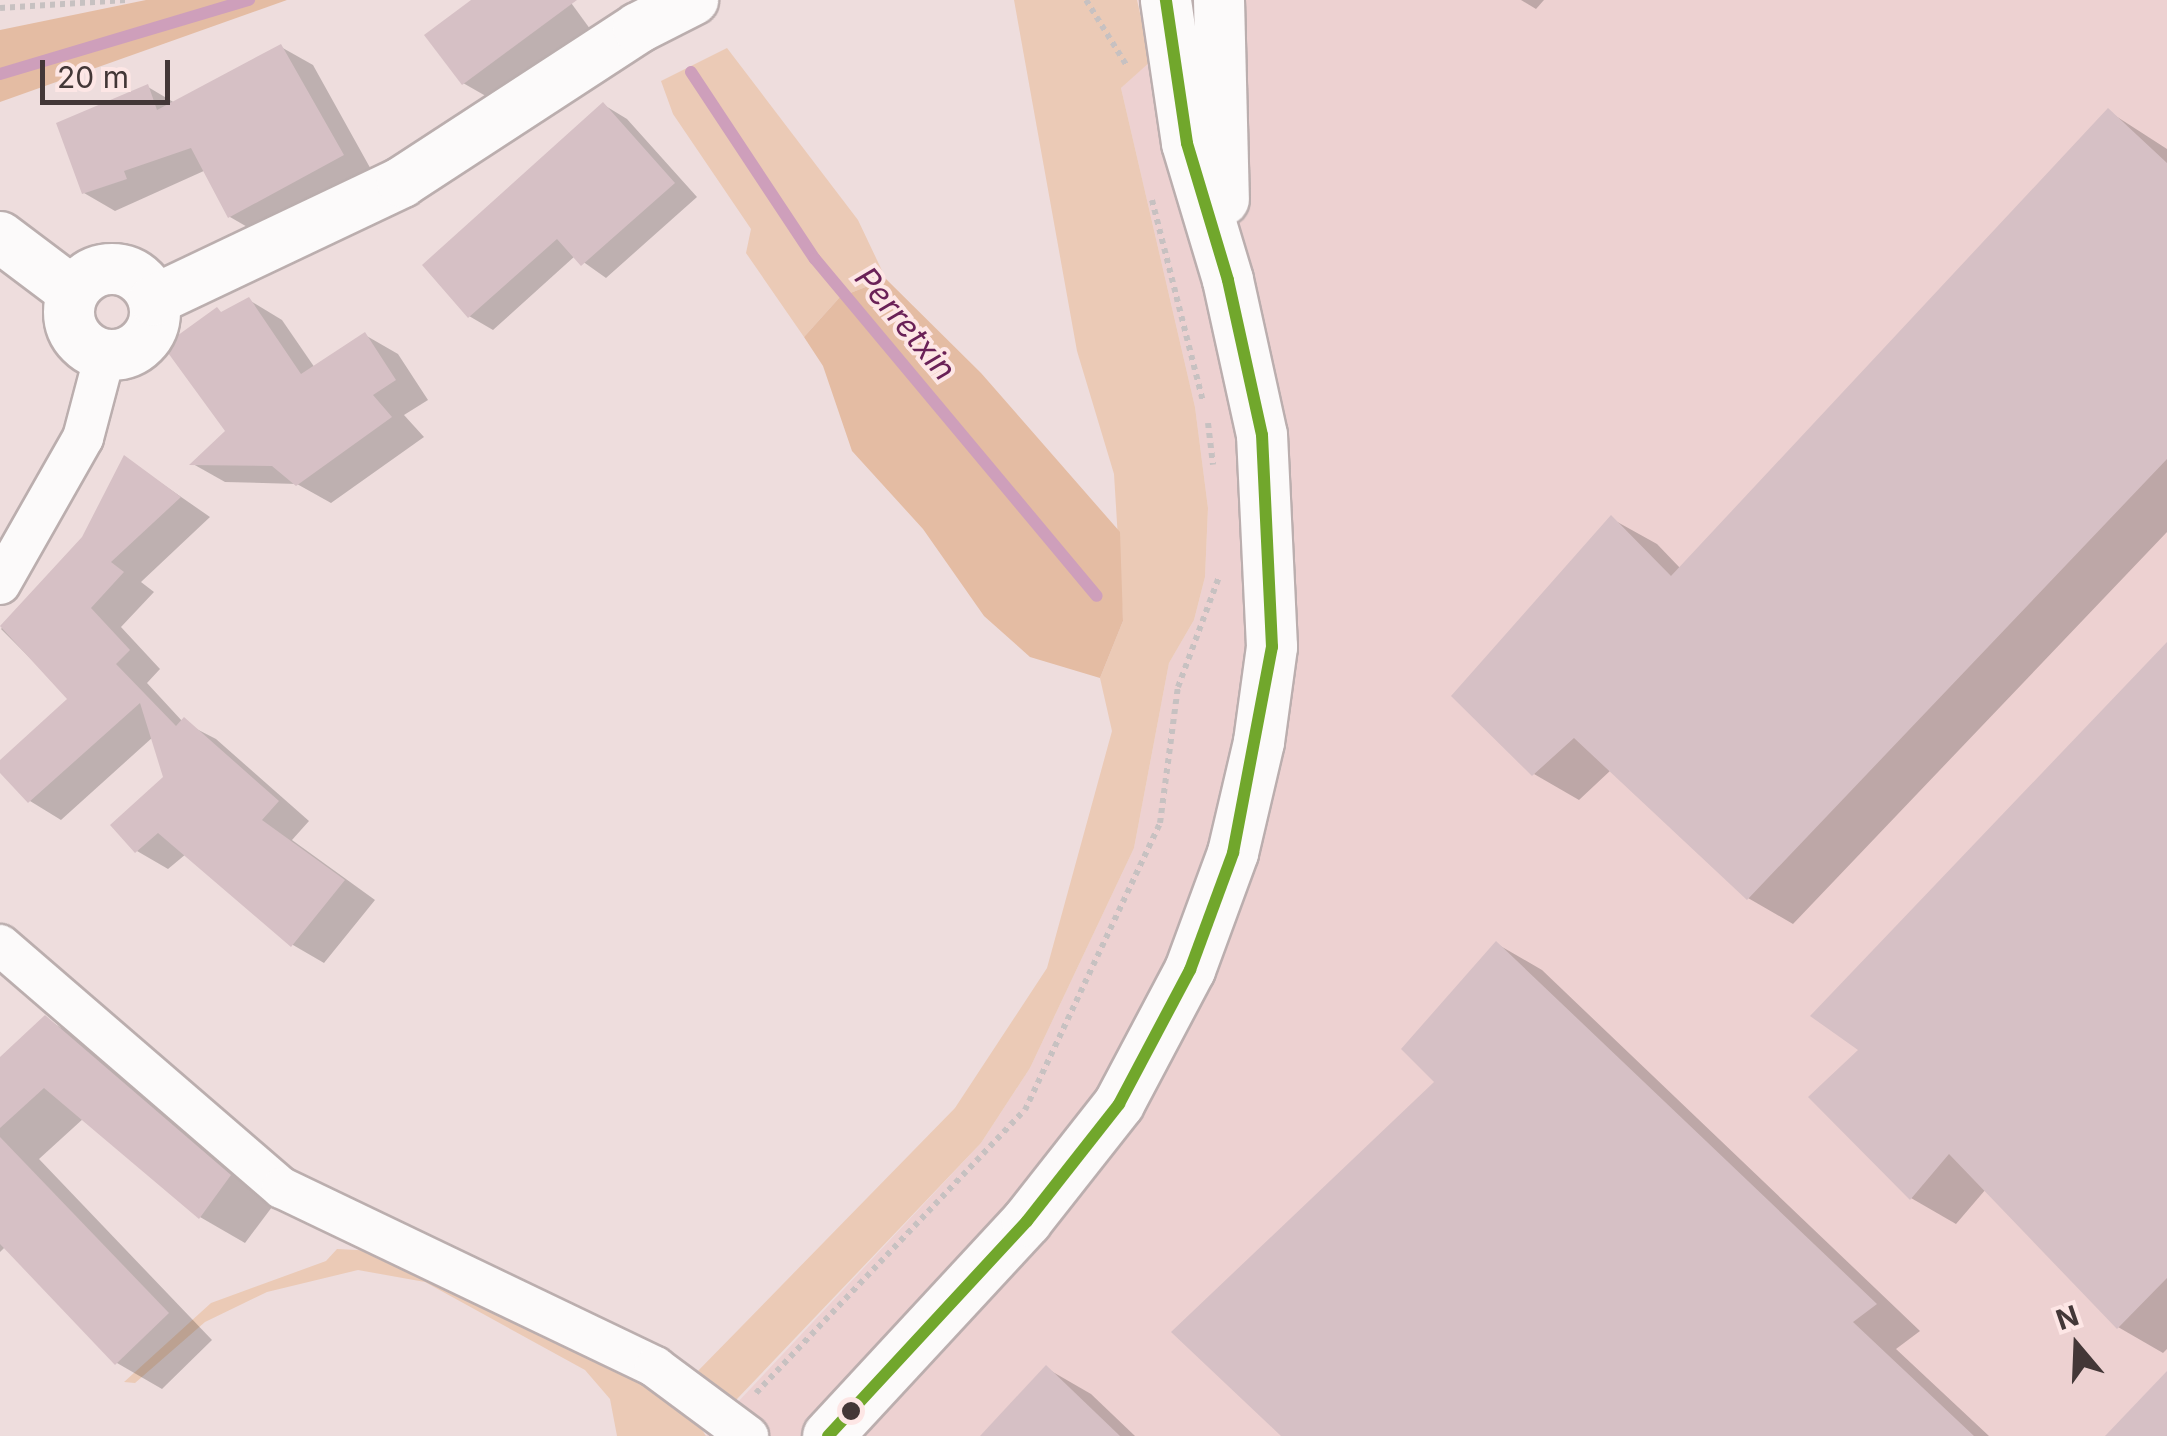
<!DOCTYPE html>
<style>
body{margin:0}
#map{position:relative;width:2167px;height:1436px;overflow:hidden;background:#edd;font-family:Inter,sans-serif}
div>[style]{position:absolute}
[style*='--x']{left:calc(var(--x)*1px);top:calc(var(--y)*1px);width:calc(var(--w)*1px);rotate:calc(var(--a)*1deg)}
.built>*{inset:0;background:#edd1d1}
.green>*{inset:0;background:#ebcab6}
.forest>*{inset:0;background:#e4bca3}
.shadow>*{inset:0;background:#0003}
.stream>*{height:12px;margin:-6px;padding:0 6px;transform-origin:6px;border-radius:6px;background:#ce9fbb}
.building>*{inset:0;background:#d6c0c5}
.path>*{height:6px;margin-top:-3px;transform-origin:0;background:repeating-linear-gradient(90deg,#c7c1c1 0 5px,transparent 0 10px)}
.roads{filter:drop-shadow(2px 0 #bbaeae) drop-shadow(-2px 0 #bbaeae) drop-shadow(0 2px #bbaeae) drop-shadow(0 -2px #bbaeae)}
.minor>*{height:40px;margin:-20px;padding:0 20px;transform-origin:20px;border-radius:20px;background:#fcfafa}
.tertiary>*{height:50px;margin:-25px;padding:0 25px;transform-origin:25px;border-radius:25px;background:#fcfafa}
.tertiary>.ring{margin:-25px;padding:0;box-sizing:content-box;background:none;border:50px solid #fcfafa;border-radius:50%}
.bus-1>*{height:12px;margin:-6px;padding:0 6px;transform-origin:6px;border-radius:6px;background:#71a72c}
.dots>*{width:28px;height:28px;translate:-50% -50%;box-sizing:border-box;border:5px solid #fde6e5;border-radius:50%}
span{translate:-50% -50%;white-space:nowrap;text-align:center;line-height:1.15;-webkit-text-stroke:8px #fde6e5;paint-order:stroke}
.water-label{font-size:32px;color:#6a2157;font-style:italic}
.north{position:absolute;left:2027px;top:1296px;width:100px;height:100px;-webkit-text-stroke:8px #fde6e5;paint-order:stroke;rotate:341deg;font-size:28px;font-weight:700;line-height:40px;text-align:center;color:#433737}
.north::after{content:'';display:block;margin:auto;width:35px;height:45px;background:#433737;clip-path:polygon(50% 0,100% 100%,50% 72%,0 100%)}
.scale{position:absolute;left:40px;top:60px;width:130px;height:45px;box-sizing:border-box;border:5px solid #433737;border-top:0;padding-left:12px;font-size:30px;line-height:35px;white-space:nowrap;color:#433737;-webkit-text-stroke:8px #fde6e5;paint-order:stroke}
</style>
<div id="map">
<div class="built">
<i style="clip-path:polygon(1138px 0,2167px 0,2167px 1436px,706px 1436px,981px 1143px,1030px 1068px,1134px 848px,1169px 663px,1194px 620px,1205px 577px,1208px 508px,1195px 407px,1121px 88px,1150px 61px)"></i>
</div>
<div class="green">
<i style="clip-path:polygon(1014px 0,1137px 0,1151px 61px,1121px 88px,1195px 407px,1208px 508px,1205px 577px,1194px 620px,1169px 663px,1134px 848px,1030px 1068px,981px 1143px,736px 1400px,694px 1375px,955px 1108px,1047px 968px,1112px 731px,1100px 678px,1123px 621px,1114px 474px,1077px 351px)"></i>
<i style="clip-path:polygon(727px 48px,858px 220px,886px 279px,840px 297px,804px 337px,746px 253px,751px 229px,673px 114px,661px 81px)"></i>
<i style="clip-path:polygon(337px 1249px,376px 1251px,557px 1332px,691px 1413px,706px 1436px,617px 1436px,610px 1399px,585px 1370px,425px 1282px,358px 1270px,267px 1292px,205px 1322px,135px 1383px,124px 1382px,211px 1303px,326px 1261px)"></i>
</div>
<div class="forest">
<i style="clip-path:polygon(146px 0,287px 0,0 102px,0 30px)"></i>
<i style="clip-path:polygon(886px 279px,981px 373px,1120px 532px,1123px 621px,1100px 678px,1030px 657px,984px 616px,923px 529px,852px 451px,823px 366px,804px 337px,840px 297px)"></i>
</div>
<div class="shadow">
<i style="clip-path:polygon(475px 0,569px 0,593px 33px,498px 103px,463px 83px)"></i>
<i style="clip-path:polygon(1521px 0,1544px 0,1536px 9px)"></i>
<i style="clip-path:polygon(281px 47px,313px 65px,373px 173px,261px 235px,230px 217px,206px 170px,115px 211px,84px 193px,148px 87px,175px 103px)"></i>
<i style="clip-path:polygon(604px 105px,627px 119px,697px 197px,606px 278px,575px 256px,493px 330px,469px 316px)"></i>
<i style="clip-path:polygon(2108px 111px,2167px 149px,2167px 532px,1793px 924px,1748px 898px,1611px 770px,1579px 800px,1534px 774px,1612px 519px,1657px 544px,1681px 569px)"></i>
<i style="clip-path:polygon(249px 300px,282px 320px,315px 368px,365px 335px,398px 354px,428px 400px,404px 415px,424px 437px,331px 503px,297px 484px,225px 482px,193px 464px,228px 431px,223px 313px)"></i>
<i style="clip-path:polygon(125px 458px,210px 517px,141px 582px,154px 592px,121px 627px,160px 669px,147px 683px,183px 722px,216px 739px,309px 821px,292px 840px,375px 900px,324px 963px,293px 945px,186px 854px,168px 869px,137px 851px,166px 777px,153px 737px,61px 820px,30px 801px,0 769px,71px 699px,1px 629px,84px 538px)"></i>
<i style="clip-path:polygon(2167px 646px,2167px 1349px,2163px 1353px,2118px 1327px,1986px 1189px,1956px 1224px,1911px 1198px,1862px 1050px)"></i>
<i style="clip-path:polygon(1497px 944px,1542px 970px,1920px 1331px,1896px 1349px,1989px 1436px,1284px 1436px)"></i>
<i style="clip-path:polygon(46px 1019px,91px 1045px,275px 1203px,245px 1243px,200px 1217px,84px 1118px,39px 1159px,212px 1340px,162px 1389px,117px 1363px,6px 1246px,0 1252px,0 1061px)"></i>
<i style="clip-path:polygon(1046px 1368px,1091px 1394px,1135px 1436px,983px 1436px)"></i>
</div>
<div class="stream">
<i style="--x:691;--y:72;--w:224;--a:56.5"></i>
<i style="--x:815;--y:259;--w:439;--a:50.1"></i>
<i style="--x:0;--y:74;--w:260;--a:-16.6"></i>
</div>
<div class="building">
<i style="clip-path:polygon(471px 0,577px 0,462px 85px,424px 35px)"></i>
<i style="clip-path:polygon(281px 44px,344px 155px,228px 218px,191px 148px,124px 171px,127px 179px,82px 194px,56px 123px,148px 84px,157px 110px)"></i>
<i style="clip-path:polygon(603px 102px,675px 183px,581px 266px,557px 239px,468px 318px,422px 265px)"></i>
<i style="clip-path:polygon(2108px 108px,2167px 163px,2167px 459px,1747px 900px,1574px 738px,1532px 776px,1451px 696px,1611px 515px,1671px 576px)"></i>
<i style="clip-path:polygon(249px 297px,301px 374px,365px 332px,396px 380px,373px 395px,392px 417px,296px 486px,272px 466px,189px 465px,225px 431px,163px 346px,217px 307px,221px 312px)"></i>
<i style="clip-path:polygon(124px 455px,181px 497px,111px 562px,124px 572px,91px 608px,130px 650px,116px 664px,176px 726px,184px 717px,279px 801px,262px 820px,345px 880px,291px 947px,158px 833px,135px 853px,110px 825px,163px 777px,140px 703px,28px 803px,0 773px,0 760px,67px 699px,0 626px,82px 537px)"></i>
<i style="clip-path:polygon(2167px 642px,2167px 1278px,2117px 1329px,1949px 1154px,1910px 1200px,1808px 1097px,1858px 1050px,1810px 1016px)"></i>
<i style="clip-path:polygon(1496px 941px,1877px 1304px,1853px 1322px,1974px 1436px,1281px 1436px,1171px 1332px,1434px 1082px,1401px 1049px)"></i>
<i style="clip-path:polygon(45px 1015px,231px 1175px,199px 1219px,44px 1088px,0 1128px,0 1057px)"></i>
<i style="clip-path:polygon(0 1137px,169px 1313px,115px 1365px,0 1244px)"></i>
<i style="clip-path:polygon(1046px 1365px,1120px 1436px,980px 1436px)"></i>
<i style="clip-path:polygon(2167px 1371px,2167px 1436px,2105px 1436px)"></i>
</div>
<div class="path">
<i style="--x:1086;--y:0;--w:78;--a:58.2"></i>
<i style="--x:0;--y:8;--w:126;--a:-3.6"></i>
<i style="--x:1152;--y:200;--w:207;--a:75.8"></i>
<i style="--x:1208;--y:423;--w:42;--a:83.2"></i>
<i style="--x:756;--y:1393;--w:390;--a:-46.5"></i>
<i style="--x:1025;--y:1110;--w:317;--a:-64.8"></i>
<i style="--x:1160;--y:823;--w:137;--a:-82.5"></i>
<i style="--x:1178;--y:687;--w:117;--a:-69.6"></i>
</div>
<div class="roads">
<div class="minor">
<i style="--x:0;--y:584;--w:168;--a:-60.4"></i>
<i style="--x:83;--y:438;--w:86;--a:-75.2"></i>
<i style="--x:0;--y:945;--w:372;--a:40.8"></i>
<i style="--x:282;--y:1188;--w:414;--a:25.6"></i>
<i style="--x:655;--y:1367;--w:116;--a:36.6"></i>
</div>
<div class="tertiary">
<i style="--x:1219;--y:0;--w:200;--a:88.6"></i>
<i style="--x:0;--y:237;--w:91;--a:37"></i>
<i class="ring" style="left:69px;top:269px;width:36px;height:36px"></i>
<i style="--x:154;--y:300;--w:275;--a:-25.4"></i>
<i style="--x:402;--y:182;--w:282;--a:-33.1"></i>
<i style="--x:638;--y:28;--w:62;--a:-27"></i>
<i style="--x:828;--y:1436;--w:293;--a:-47.2"></i>
<i style="--x:1027;--y:1221;--w:149;--a:-51.8"></i>
<i style="--x:1119;--y:1104;--w:152;--a:-62.1"></i>
<i style="--x:1190;--y:970;--w:125;--a:-69.8"></i>
<i style="--x:1233;--y:853;--w:114;--a:-76.8"></i>
<i style="--x:1259;--y:742;--w:96;--a:-82.2"></i>
<i style="--x:1272;--y:647;--w:212;--a:-92.7"></i>
<i style="--x:1262;--y:435;--w:159;--a:-102.4"></i>
<i style="--x:1228;--y:280;--w:143;--a:-106.7"></i>
<i style="--x:1187;--y:143;--w:145;--a:-98.4"></i>
</div>
</div>
<div class="bus-1">
<i style="--x:828;--y:1436;--w:293;--a:-47.2"></i>
<i style="--x:1027;--y:1221;--w:149;--a:-51.8"></i>
<i style="--x:1119;--y:1104;--w:152;--a:-62.1"></i>
<i style="--x:1190;--y:970;--w:125;--a:-69.8"></i>
<i style="--x:1233;--y:853;--w:210;--a:-79.3"></i>
<i style="--x:1272;--y:647;--w:212;--a:-92.7"></i>
<i style="--x:1262;--y:435;--w:159;--a:-102.4"></i>
<i style="--x:1228;--y:280;--w:143;--a:-106.7"></i>
<i style="--x:1187;--y:143;--w:145;--a:-98.4"></i>
</div>
<div class="dots">
<i style="left:851px;top:1411px;background:#433737"></i>
</div>
<div class="water-label">
<span style="left:905px;top:324px;rotate:50deg">Perretxin</span>
</div>
<div class="north">N</div>
<div class="scale">20 m</div>
</div>
